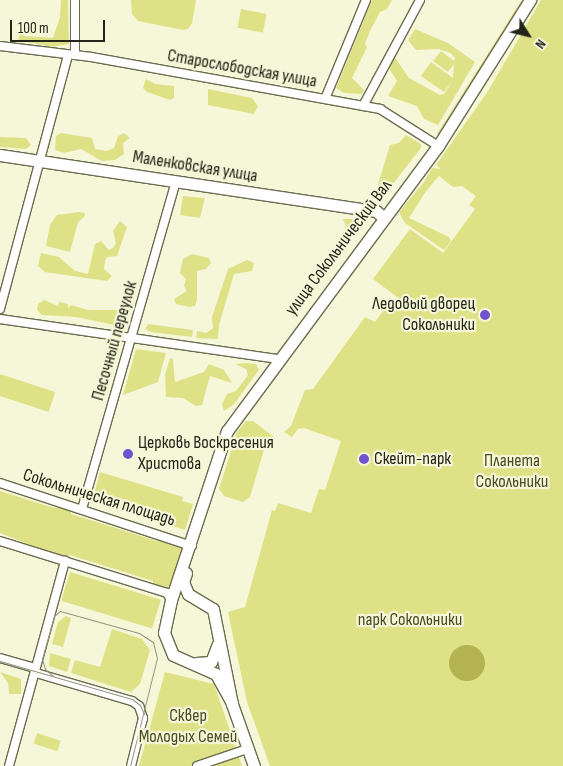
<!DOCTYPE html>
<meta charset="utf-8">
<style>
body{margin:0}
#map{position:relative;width:563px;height:766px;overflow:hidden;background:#f5f7d8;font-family:"Sofia Sans Condensed",sans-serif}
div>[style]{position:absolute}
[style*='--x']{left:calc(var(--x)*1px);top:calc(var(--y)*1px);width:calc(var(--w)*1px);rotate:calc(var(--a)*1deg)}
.green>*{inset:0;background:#dfe187;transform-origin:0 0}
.water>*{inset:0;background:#b3b451}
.round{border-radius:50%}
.roads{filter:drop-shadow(1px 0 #6b6c50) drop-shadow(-1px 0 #6b6c50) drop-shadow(0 1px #6b6c50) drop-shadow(0 -1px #6b6c50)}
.street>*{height:8px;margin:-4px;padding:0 4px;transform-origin:4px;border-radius:4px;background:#fff}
.secondary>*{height:11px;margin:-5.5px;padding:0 5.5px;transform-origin:5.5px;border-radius:5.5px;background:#fff}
.tram>*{height:1px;margin:-0.5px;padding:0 0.5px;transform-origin:0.5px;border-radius:0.5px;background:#93947e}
.dots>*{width:14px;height:14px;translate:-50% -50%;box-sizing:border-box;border:2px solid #f5f7d8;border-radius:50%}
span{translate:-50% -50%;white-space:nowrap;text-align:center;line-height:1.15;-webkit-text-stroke:4.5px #f5f7d8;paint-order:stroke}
.street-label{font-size:18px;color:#232418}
.poi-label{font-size:18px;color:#232418}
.right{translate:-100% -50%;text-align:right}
.left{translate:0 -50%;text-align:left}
.park-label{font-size:18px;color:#4a4b21}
.north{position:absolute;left:503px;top:10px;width:50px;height:50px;-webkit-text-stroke:4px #f5f7d8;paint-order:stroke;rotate:126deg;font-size:14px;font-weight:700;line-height:20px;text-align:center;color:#232418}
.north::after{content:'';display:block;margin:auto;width:18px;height:22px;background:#232418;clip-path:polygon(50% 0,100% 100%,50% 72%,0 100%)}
.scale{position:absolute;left:10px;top:20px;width:95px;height:22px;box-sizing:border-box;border:2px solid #232418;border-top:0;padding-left:6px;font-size:15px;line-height:18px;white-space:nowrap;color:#232418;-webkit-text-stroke:4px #f5f7d8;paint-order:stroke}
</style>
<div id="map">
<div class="green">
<i style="clip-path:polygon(61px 0,68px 0,69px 44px,51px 47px,18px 40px,21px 32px,24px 36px,53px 38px,60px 17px)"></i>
<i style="clip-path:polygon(131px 0,196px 0,192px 23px,188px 29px,183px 30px,138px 21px,132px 14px)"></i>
<i style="clip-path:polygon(372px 0,392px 0,387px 9px,380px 12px,370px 31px,365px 44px,367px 47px,352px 78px,364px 90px,362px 94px,344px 93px,336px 88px)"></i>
<i style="clip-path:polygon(541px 0,563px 0,563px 766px,270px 766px,247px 702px,228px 612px,245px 607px,272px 510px,275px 511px,278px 503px,311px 513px,319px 489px,325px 490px,341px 441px,304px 428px,298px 429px,292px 437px,284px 432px,291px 426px,305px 390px,313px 389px,365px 317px,375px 322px,389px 303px,394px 306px,400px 299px,373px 279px,410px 229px,443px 253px,475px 209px,469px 205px,476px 196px,462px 186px,453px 187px,439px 176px,426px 191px,409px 218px,449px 237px,451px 241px,444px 250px,405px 223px,399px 212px,424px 182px,432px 168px,441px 169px,436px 165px,488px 91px)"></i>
<i style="clip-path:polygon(521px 1px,524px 3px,440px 134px,437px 134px)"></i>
<i style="left:241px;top:9px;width:26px;height:19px;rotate:11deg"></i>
<i style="clip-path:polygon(415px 29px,448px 43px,475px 62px,438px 125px,424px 119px,417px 106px,388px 96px,397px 81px,389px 68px,394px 56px,409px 78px,440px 95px,444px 94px,453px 80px,444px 92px,421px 76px,431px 62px,453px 78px,454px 64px,448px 72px,433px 61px,441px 51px,454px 61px,455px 58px,451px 53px,438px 49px,416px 50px,408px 40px)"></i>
<i style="clip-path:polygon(146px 79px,155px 84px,174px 86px,174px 98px,170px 100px,147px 92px,143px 88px)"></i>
<i style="clip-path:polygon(208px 89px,252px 98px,258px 106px,254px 114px,208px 105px)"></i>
<i style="clip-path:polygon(61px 133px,92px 138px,95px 149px,107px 151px,114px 148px,118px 136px,124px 133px,130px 138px,123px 143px,124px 154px,115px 160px,102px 161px,81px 149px,64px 153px,55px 150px,56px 136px)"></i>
<i style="clip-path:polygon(406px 135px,421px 144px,421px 148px,381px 199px,377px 188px,390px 145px,399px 143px)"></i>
<i style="clip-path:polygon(0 137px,26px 138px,31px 145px,26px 149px,0 147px)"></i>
<i style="clip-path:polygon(183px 196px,205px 198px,200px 218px,180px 215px)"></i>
<i style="clip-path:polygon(79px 212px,85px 213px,84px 217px,78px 222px,70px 252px,46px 246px,50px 225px,57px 215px)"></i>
<i style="clip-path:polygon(343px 219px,355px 219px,358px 226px,335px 264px,346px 226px)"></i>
<i style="clip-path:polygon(120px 221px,127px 227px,117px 256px,107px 257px,105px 261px,104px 269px,112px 276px,107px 281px,45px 272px,38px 266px,41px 253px,59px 257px,75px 271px,88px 274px,95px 244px,101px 241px,109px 250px,113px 248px,116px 243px,113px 231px)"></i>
<i style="clip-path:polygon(192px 254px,209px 258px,211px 263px,206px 269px,197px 271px,197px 299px,195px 306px,189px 307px,176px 304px,174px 299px,187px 291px,184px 286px,186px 279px,180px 273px,183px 259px)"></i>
<i style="clip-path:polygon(247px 260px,254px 263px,252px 271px,234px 274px,219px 325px,218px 339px,196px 338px,197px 331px,206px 333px,213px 328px,212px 317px,228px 269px)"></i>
<i style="clip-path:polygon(44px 300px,58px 306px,59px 302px,68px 304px,68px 308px,71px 305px,88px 310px,123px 310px,127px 321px,119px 326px,76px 317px,42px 315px,37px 310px,38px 304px)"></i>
<i style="clip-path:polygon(148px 324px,193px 330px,192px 337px,151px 332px,145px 329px)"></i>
<i style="clip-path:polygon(136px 349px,166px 353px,158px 382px,123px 395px)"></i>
<i style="clip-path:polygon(170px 358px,173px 359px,175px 382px,204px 372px,209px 364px,224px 370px,232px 383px,210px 376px,202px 405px,196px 406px,183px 398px,166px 397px,165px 375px)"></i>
<i style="clip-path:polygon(247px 363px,256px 364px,259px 370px,234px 404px,224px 411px,222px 404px,227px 394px,236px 391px,248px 375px,246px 369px,235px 364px)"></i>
<i style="left:0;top:374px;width:58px;height:21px;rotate:18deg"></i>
<i style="clip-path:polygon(246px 421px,253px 421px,274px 437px,273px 443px,265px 446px,250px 497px,243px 502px,224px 496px,219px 489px,237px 432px)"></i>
<i style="clip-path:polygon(100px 472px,183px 497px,182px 501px,193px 504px,185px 530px,107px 504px,92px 502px)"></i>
<i style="clip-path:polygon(0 491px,54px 508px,62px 506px,71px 510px,71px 514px,157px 541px,165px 538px,184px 544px,171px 591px,153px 585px,153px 581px,70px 555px,63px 558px,0 533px)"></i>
<i style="left:70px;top:572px;width:95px;height:30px;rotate:17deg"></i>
<i style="clip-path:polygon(66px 616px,71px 618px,63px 647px,52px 644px,58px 622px)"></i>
<i style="clip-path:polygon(112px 629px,142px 639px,150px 650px,140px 684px,131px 692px,71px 673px,75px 660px,100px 667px)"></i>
<i style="clip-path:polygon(50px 653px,71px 659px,67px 672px,49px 666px)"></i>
<i style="clip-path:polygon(0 672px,21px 679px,21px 694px,9px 694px,8px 683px)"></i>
<i style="clip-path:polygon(165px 672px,214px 684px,242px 766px,139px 766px)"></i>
<i style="left:37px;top:733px;width:25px;height:11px;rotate:18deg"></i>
</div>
<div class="water">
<i class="round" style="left:449px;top:645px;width:36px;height:36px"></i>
</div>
<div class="roads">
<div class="street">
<i style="--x:75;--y:0;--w:55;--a:90"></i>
<i style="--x:0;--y:46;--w:92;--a:6.9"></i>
<i style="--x:91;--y:57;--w:294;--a:10.2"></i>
<i style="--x:380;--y:109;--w:69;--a:32.5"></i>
<i style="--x:325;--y:99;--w:107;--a:-67.5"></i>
<i style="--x:363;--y:106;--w:120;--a:-61.7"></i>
<i style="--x:0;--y:309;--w:263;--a:-75"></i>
<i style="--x:0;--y:319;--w:281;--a:8.2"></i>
<i style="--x:0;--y:483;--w:202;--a:18.2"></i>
<i style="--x:82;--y:509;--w:341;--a:-74"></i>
<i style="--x:0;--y:541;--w:175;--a:17.3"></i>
<i style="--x:167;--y:593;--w:8;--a:60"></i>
<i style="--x:0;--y:658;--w:35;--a:16"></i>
<i style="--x:36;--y:673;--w:100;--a:16.3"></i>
<i style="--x:132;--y:701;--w:9;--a:36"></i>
<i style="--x:139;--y:706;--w:13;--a:72"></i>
<i style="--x:143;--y:718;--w:49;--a:104"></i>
<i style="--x:9;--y:766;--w:213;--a:-74.7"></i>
<i style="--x:197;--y:766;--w:53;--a:-18.8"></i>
</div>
<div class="secondary">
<i style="--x:0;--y:155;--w:380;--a:8.5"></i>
<i style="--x:376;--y:211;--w:9;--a:41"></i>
<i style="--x:186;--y:573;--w:9;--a:108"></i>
<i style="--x:183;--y:582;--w:13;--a:67"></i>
<i style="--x:188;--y:594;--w:29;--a:31"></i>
<i style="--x:213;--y:609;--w:97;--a:78.7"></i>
<i style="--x:232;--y:704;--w:66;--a:70.5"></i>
<i style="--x:196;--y:663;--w:15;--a:-4"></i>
<i style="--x:211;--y:662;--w:19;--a:-69"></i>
<i style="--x:232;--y:703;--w:33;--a:-119"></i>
<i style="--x:216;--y:674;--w:47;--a:-156.2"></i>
<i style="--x:173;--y:655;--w:24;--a:-112"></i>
<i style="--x:164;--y:633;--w:34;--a:-78"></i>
<i style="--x:171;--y:600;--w:178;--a:-71.7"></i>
<i style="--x:227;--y:431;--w:355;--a:-53.5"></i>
<i style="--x:438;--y:146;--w:173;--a:-57.8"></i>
</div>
</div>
<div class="tram">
<i style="--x:0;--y:661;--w:137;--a:16.1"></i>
<i style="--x:132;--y:699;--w:10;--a:37"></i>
<i style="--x:140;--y:705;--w:10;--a:66"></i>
<i style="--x:53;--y:676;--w:11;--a:-139"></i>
<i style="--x:45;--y:669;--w:10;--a:-107"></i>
<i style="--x:42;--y:659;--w:45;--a:-74.4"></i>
<i style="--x:54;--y:616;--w:8;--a:-40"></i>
<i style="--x:60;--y:611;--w:82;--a:15.6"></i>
<i style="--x:139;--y:633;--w:17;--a:33"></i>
<i style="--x:153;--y:642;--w:16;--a:76"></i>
<i style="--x:157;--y:658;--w:111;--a:104"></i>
</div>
<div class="dots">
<i style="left:485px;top:315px;background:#6f53cd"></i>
<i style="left:128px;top:454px;background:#6f53cd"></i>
<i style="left:364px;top:459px;background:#6f53cd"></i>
</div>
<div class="street-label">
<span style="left:242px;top:69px;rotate:10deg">Старослободская улица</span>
<span style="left:195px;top:167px;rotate:9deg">Маленковская улица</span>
<span style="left:339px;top:248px;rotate:-53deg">улица Сокольнический Вал</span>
<span style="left:115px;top:341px;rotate:-74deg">Песочный переулок</span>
<span style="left:99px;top:498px;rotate:17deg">Сокольническая площадь</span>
</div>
<div class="poi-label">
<span class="right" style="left:475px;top:315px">Ледовый дворец<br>Сокольники</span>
<span class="left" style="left:138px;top:454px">Церковь Воскресения<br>Христова</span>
<span class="left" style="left:374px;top:459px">Скейт-парк</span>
</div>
<div class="park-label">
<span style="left:512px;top:472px">Планета<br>Сокольники</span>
<span style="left:410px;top:620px">парк Сокольники</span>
<span style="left:188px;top:727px">Сквер<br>Молодых Семей</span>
</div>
<div class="north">N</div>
<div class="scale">100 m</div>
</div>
